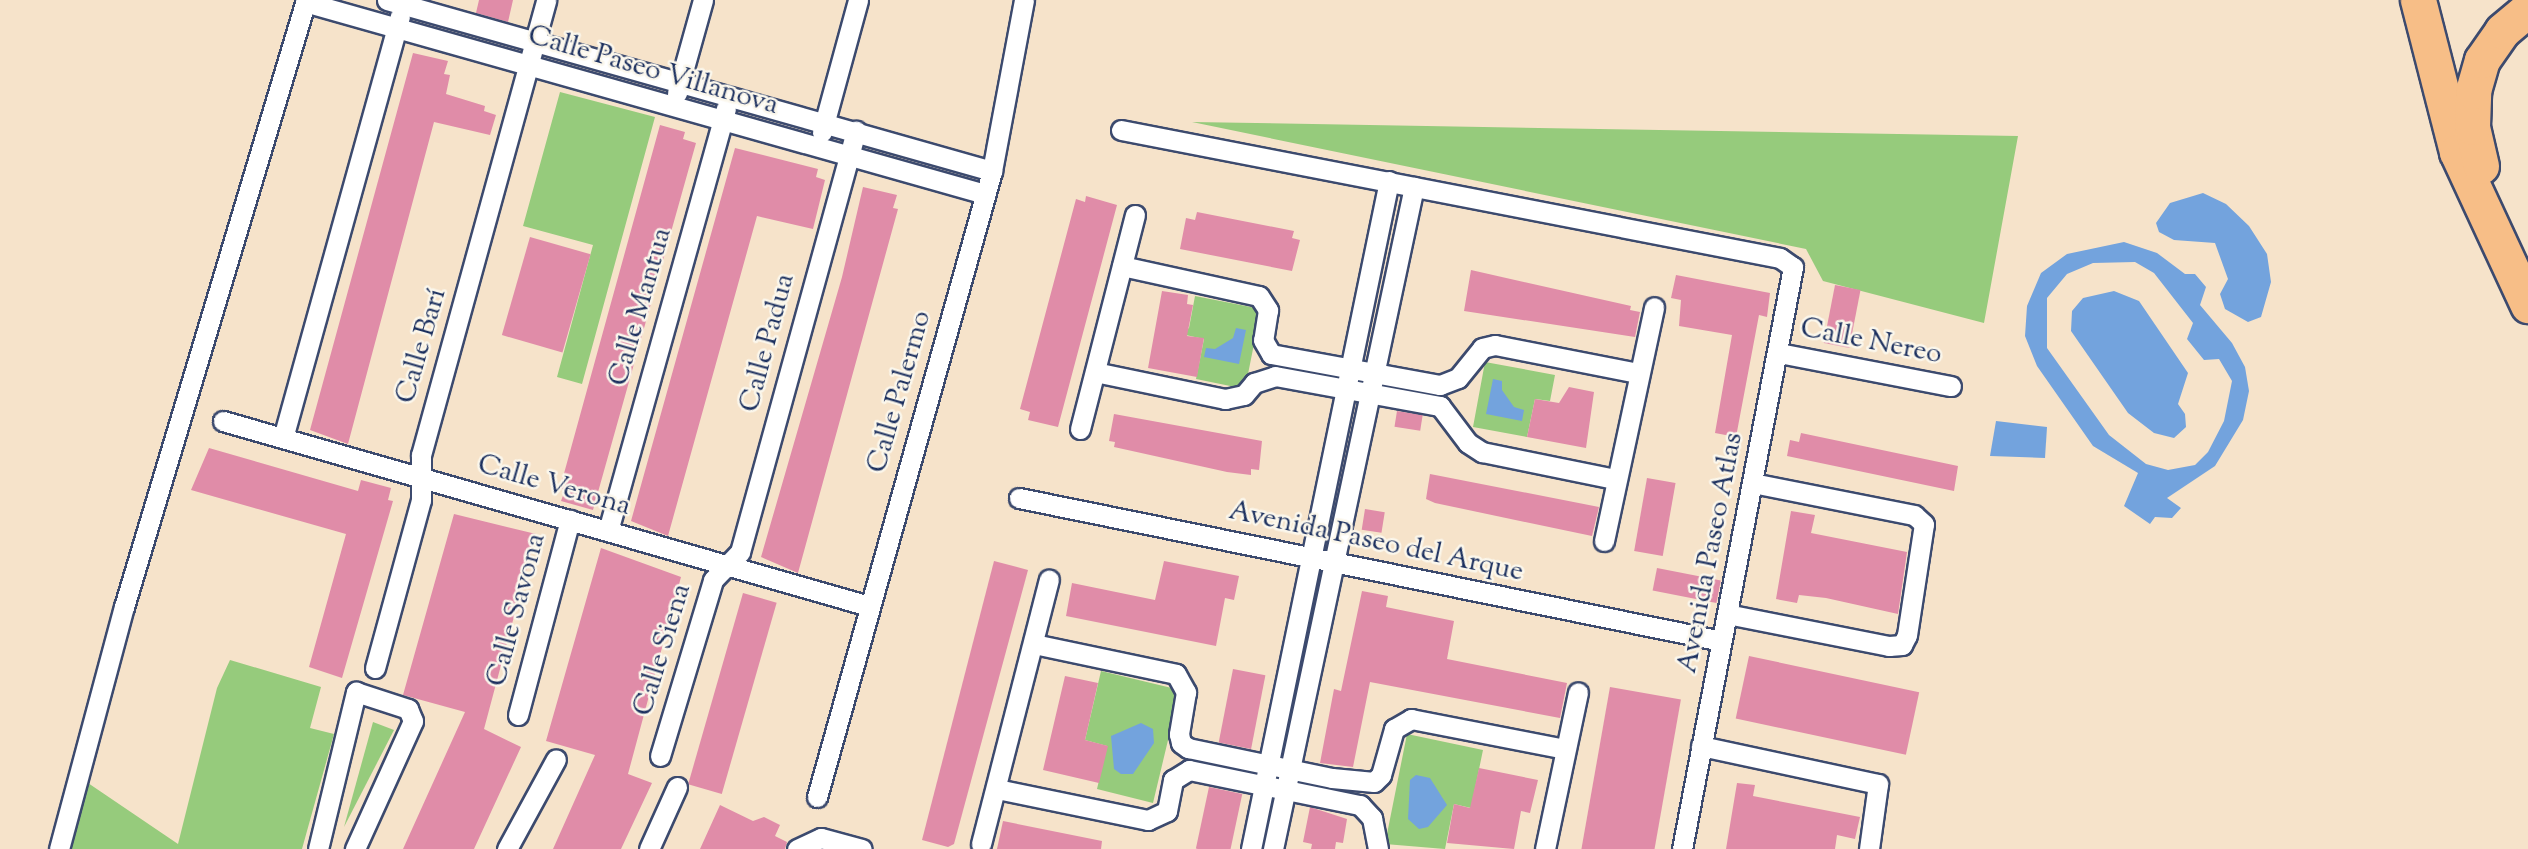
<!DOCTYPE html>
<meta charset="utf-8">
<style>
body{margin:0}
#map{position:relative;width:2528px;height:849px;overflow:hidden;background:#f6e3ca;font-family:"Sorts Mill Goudy",serif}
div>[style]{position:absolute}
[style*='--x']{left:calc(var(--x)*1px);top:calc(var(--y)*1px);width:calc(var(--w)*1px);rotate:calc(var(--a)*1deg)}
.green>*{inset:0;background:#96cb7c}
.water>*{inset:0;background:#73a3dd}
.building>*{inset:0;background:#e08ca8;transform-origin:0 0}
.roads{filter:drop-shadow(2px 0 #3c4a6e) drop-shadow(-2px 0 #3c4a6e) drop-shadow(0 2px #3c4a6e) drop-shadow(0 -2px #3c4a6e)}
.street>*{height:19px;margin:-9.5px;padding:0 9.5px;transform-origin:9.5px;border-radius:9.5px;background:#fff}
.highway>*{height:35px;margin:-17.5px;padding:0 17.5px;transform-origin:17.5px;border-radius:17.5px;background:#f7be87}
span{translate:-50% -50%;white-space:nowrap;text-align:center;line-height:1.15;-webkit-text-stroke:5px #fbf7ec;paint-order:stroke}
.street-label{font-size:28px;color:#1b2f5e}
</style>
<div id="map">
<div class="green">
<i style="clip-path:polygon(560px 92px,655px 117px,582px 384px,557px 377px,593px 245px,523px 226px)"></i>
<i style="clip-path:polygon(1192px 122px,2018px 136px,1984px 323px,1823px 281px,1806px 249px)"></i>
<i style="clip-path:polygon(1195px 296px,1261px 309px,1245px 389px,1196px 379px,1204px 339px,1181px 334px,1189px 328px)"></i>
<i style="clip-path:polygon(1485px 362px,1555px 375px,1550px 401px,1535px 399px,1527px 437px,1473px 427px)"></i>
<i style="clip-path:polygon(230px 660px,321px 687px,310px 728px,334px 734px,302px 849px,71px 849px,88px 783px,178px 844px,217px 688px)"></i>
<i style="clip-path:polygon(1101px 671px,1180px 690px,1153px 803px,1097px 789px,1107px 746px,1085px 740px)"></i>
<i style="clip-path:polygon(373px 722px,394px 730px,344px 827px)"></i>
<i style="clip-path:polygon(1407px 734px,1483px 750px,1471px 808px,1454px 804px,1445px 849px,1385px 844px)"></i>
</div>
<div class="water">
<i style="clip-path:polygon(2203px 193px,2226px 204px,2249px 226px,2267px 254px,2271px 282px,2261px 317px,2248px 322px,2225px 309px,2220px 294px,2228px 279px,2215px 243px,2174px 240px,2159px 232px,2156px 223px,2170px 203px)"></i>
<i style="clip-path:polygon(evenodd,2124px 242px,2157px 253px,2185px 274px,2195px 274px,2206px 287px,2200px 305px,2232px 343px,2245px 367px,2249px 391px,2243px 420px,2215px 466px,2167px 498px,2181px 508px,2172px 518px,2155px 517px,2150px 524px,2124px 506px,2138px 473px,2093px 446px,2037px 366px,2025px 336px,2027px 306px,2041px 273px,2067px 254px,2124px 242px,2135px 262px,2154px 273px,2193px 323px,2187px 339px,2204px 360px,2219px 359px,2232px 381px,2224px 421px,2208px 452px,2195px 465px,2168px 470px,2146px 464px,2109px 435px,2047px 348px,2047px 298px,2067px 274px,2093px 263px,2135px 262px)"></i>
<i style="clip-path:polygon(2114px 291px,2139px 301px,2188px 373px,2178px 404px,2185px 414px,2186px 427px,2174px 438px,2154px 433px,2128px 413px,2071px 331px,2072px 311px,2083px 298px)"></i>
<i style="clip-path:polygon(1236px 328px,1246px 330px,1239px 364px,1204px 357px,1206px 348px,1215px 349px,1233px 338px)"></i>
<i style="clip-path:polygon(1493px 379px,1502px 381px,1502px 390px,1514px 407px,1524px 410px,1522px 421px,1486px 414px)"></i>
<i style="clip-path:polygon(1996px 421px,2047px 427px,2045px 458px,1990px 456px)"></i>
<i style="clip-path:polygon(1141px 723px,1153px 729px,1154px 743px,1133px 774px,1121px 774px,1114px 769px,1111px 736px)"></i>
<i style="clip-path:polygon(1416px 775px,1430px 778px,1447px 805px,1428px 827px,1419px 829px,1408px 819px,1410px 780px)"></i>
</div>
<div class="building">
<i style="clip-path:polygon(479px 0,513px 0,508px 22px,476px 13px)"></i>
<i style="clip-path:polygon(413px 53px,448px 61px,444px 74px,450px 75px,446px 94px,485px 106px,484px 111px,496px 115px,490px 135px,434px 122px,348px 444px,310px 430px)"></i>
<i style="clip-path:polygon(660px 125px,685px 132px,683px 139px,696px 143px,593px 510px,561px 501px,565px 490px,560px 488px)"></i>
<i style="clip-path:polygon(735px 148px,818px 169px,816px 177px,825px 180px,813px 229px,757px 216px,668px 536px,631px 521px)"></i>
<i style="clip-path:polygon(863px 187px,897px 195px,893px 208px,898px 209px,798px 573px,761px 557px,842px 277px)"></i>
<i style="clip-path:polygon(1086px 196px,1117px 205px,1058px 427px,1028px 420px,1030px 412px,1020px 409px,1076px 199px,1085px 202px)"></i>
<i style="clip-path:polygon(1197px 212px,1294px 231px,1292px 238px,1300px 240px,1292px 271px,1180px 249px,1186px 218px,1195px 220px)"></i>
<i style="left:530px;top:237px;width:63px;height:102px;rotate:16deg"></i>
<i style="clip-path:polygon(1471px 270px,1631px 306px,1630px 310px,1640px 312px,1635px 337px,1464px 311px)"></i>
<i style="clip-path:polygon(1676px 275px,1770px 293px,1767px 317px,1759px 315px,1736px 437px,1715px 433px,1732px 335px,1679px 326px,1681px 300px,1671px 298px)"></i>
<i style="left:1835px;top:285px;width:26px;height:59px;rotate:11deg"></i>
<i style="clip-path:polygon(1162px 291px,1188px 295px,1187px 304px,1193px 305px,1187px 336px,1204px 338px,1197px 377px,1148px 368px)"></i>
<i style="clip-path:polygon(1569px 387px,1594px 392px,1586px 448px,1527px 437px,1535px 399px,1559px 403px)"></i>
<i style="left:1397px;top:411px;width:26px;height:16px;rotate:9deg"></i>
<i style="clip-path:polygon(1114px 414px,1262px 441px,1259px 470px,1251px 469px,1251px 475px,1227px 472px,1114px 447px,1115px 442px,1109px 441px)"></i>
<i style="clip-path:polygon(1801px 433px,1958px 466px,1954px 491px,1787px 456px,1790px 440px,1799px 442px)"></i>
<i style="clip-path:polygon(209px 448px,358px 491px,361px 480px,391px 488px,388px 500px,393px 501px,342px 678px,309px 667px,346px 534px,191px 490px)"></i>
<i style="clip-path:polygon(1430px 474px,1599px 507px,1592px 536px,1435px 503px,1426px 499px)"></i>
<i style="left:1647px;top:478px;width:29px;height:74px;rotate:10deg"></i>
<i style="left:1365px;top:509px;width:20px;height:21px;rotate:9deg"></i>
<i style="clip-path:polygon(1791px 511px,1815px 515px,1811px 533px,1907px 552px,1898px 614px,1826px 598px,1799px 595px,1797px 603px,1776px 599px)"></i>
<i style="clip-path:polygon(454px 514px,536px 534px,484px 729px,521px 747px,474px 849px,403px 849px,465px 712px,403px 695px)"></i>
<i style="clip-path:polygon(601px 548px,681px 577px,628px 774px,652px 783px,621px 849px,553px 849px,595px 755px,546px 741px)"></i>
<i style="clip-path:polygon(994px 561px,1028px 570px,954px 844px,948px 847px,922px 840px)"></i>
<i style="clip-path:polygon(1164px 561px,1239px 576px,1234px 600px,1225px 598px,1216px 646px,1066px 616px,1072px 583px,1155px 600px)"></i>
<i style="left:1657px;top:568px;width:65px;height:23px;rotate:11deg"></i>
<i style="clip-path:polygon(1362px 591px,1388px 596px,1386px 607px,1454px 621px,1447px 659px,1567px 683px,1560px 718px,1370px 682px,1353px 767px,1320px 763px,1334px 689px,1341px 691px)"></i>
<i style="left:743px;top:593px;width:35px;height:199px;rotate:16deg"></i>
<i style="left:1749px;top:656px;width:174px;height:64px;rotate:12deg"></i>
<i style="left:1233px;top:669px;width:33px;height:75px;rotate:11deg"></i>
<i style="clip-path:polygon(1065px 676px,1098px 683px,1085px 740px,1108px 746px,1099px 783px,1043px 770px)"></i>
<i style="left:1610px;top:687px;width:72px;height:165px;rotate:10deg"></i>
<i style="clip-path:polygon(1479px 768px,1538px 780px,1530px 813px,1521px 811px,1514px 849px,1447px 843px,1454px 804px,1470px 808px)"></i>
<i style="clip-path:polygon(1737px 783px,1755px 785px,1753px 796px,1860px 817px,1855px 839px,1837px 835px,1835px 849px,1726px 849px)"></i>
<i style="left:1209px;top:787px;width:34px;height:63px;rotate:12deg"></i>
<i style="clip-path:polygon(720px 805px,753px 821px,764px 817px,780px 825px,775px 836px,787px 842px,785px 849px,700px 849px)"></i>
<i style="clip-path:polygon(1310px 807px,1347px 819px,1343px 843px,1336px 842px,1335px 849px,1311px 849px,1312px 844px,1303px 842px)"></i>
<i style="clip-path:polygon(1003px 821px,1102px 841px,1101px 849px,997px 849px)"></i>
</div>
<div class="roads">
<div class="street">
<i style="--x:387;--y:0;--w:629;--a:15.78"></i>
<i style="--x:305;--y:2;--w:707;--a:15.77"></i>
<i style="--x:677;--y:93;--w:97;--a:-74.4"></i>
<i style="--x:1121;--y:130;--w:671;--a:10.99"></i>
<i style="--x:1780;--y:258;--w:16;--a:35"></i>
<i style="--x:1793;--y:267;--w:592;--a:100.8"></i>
<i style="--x:822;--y:132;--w:137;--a:-74.7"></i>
<i style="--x:1122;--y:266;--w:140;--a:12.4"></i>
<i style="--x:1259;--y:296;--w:17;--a:57"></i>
<i style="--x:1268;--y:310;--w:30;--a:99"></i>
<i style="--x:1263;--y:340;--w:16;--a:60"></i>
<i style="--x:1271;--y:354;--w:172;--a:10.4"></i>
<i style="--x:1440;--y:385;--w:19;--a:-21"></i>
<i style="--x:1458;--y:378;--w:38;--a:-51"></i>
<i style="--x:1482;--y:348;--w:13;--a:-13"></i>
<i style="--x:1495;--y:345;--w:146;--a:11.1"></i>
<i style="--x:1779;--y:353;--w:175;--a:10.9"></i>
<i style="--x:1095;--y:372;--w:133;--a:11.7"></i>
<i style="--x:1225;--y:399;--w:19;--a:-12"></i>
<i style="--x:1244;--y:395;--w:16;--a:-50"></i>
<i style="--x:1254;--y:383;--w:22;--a:-18"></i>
<i style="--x:1275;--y:376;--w:168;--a:10.3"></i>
<i style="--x:1440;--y:406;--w:46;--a:52.9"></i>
<i style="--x:1468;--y:443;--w:17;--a:33"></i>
<i style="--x:1482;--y:452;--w:136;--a:11.5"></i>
<i style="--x:223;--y:421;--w:672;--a:15.98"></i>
<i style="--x:1080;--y:429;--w:221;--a:-75.6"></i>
<i style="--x:283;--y:438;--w:438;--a:-74.5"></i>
<i style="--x:1019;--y:498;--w:717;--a:11.5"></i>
<i style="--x:608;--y:531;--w:439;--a:-74.4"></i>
<i style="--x:1604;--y:541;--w:239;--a:-77.9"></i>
<i style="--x:1727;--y:614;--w:165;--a:11.2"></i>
<i style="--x:1889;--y:646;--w:13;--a:-4"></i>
<i style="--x:1902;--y:645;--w:11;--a:-63"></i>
<i style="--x:1907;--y:635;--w:112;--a:-81.3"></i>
<i style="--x:1924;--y:524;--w:13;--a:-138"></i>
<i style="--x:1914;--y:515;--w:164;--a:-168.8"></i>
<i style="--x:1034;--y:644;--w:145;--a:11.9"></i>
<i style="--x:1176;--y:674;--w:21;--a:61"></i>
<i style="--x:1186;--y:692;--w:43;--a:99.5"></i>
<i style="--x:1179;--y:734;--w:9;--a:77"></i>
<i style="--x:1181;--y:743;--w:9;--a:36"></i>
<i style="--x:1188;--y:748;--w:147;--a:11.8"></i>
<i style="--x:1332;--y:778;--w:42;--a:5.4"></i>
<i style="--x:1374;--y:782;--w:10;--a:-45"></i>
<i style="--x:1381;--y:775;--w:48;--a:-74.2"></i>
<i style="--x:1394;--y:729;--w:20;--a:-30"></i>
<i style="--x:1411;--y:719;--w:157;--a:11"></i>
<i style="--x:375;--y:668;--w:174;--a:-74.7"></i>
<i style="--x:421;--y:500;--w:45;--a:-90"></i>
<i style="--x:421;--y:455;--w:472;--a:-74.6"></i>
<i style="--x:518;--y:715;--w:202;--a:-75.1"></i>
<i style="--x:1701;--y:746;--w:181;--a:12.1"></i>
<i style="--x:1878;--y:784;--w:66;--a:97.9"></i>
<i style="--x:660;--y:756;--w:184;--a:-73.2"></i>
<i style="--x:713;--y:580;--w:39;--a:-46"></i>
<i style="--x:740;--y:552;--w:437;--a:-74.6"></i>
<i style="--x:997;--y:789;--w:154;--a:11.6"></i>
<i style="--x:1148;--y:820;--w:21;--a:-25"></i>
<i style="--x:1167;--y:811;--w:32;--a:-79"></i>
<i style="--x:1173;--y:780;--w:19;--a:-32"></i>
<i style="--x:1189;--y:770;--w:175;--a:11.6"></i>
<i style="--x:1360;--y:805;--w:18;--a:47"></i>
<i style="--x:1372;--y:818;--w:32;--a:79"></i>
<i style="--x:817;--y:797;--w:650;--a:-74.38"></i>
<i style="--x:992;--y:171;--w:174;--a:-79.4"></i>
<i style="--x:981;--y:844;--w:273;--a:-75.6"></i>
<i style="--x:59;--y:849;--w:251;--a:-75"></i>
<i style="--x:124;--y:607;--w:634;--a:-73.31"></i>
<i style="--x:318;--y:849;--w:162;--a:-76.4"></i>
<i style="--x:356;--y:692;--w:55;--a:18.1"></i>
<i style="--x:408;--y:709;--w:13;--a:67"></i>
<i style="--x:413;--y:721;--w:141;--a:114.4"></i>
<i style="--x:507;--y:849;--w:102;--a:-61.4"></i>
<i style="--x:649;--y:849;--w:68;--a:-65.7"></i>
<i style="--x:797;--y:849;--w:26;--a:-25"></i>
<i style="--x:821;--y:838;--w:42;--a:15"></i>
<i style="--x:1251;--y:849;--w:682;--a:-78.33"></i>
<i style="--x:1273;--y:849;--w:677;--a:-77.98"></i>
<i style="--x:1545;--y:849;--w:160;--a:-78.1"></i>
</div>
<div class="highway">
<i style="--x:2418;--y:0;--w:157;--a:75.6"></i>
<i style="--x:2457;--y:152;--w:169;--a:65.1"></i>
<i style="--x:2481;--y:166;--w:40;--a:-103"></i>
<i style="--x:2472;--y:127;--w:36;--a:-88"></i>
<i style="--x:2473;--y:91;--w:32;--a:-74"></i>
<i style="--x:2482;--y:60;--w:35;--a:-55"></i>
<i style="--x:2502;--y:31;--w:34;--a:-40"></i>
</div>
</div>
<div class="street-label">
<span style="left:653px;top:71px;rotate:16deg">Calle Paseo Villanova</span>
<span style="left:641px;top:307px;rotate:-74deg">Calle Mantua</span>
<span style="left:1871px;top:342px;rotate:11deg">Calle Nereo</span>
<span style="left:768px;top:343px;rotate:-75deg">Calle Padua</span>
<span style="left:422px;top:346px;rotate:-74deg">Calle Barí</span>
<span style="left:900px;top:392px;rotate:-74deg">Calle Palermo</span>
<span style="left:554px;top:486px;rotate:16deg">Calle Verona</span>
<span style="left:1376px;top:542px;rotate:12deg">Avenida Paseo del Arque</span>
<span style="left:1711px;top:553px;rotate:-79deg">Avenida Paseo Atlas</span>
<span style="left:517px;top:610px;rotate:-75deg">Calle Savona</span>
<span style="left:663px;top:650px;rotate:-73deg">Calle Siena</span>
</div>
</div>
